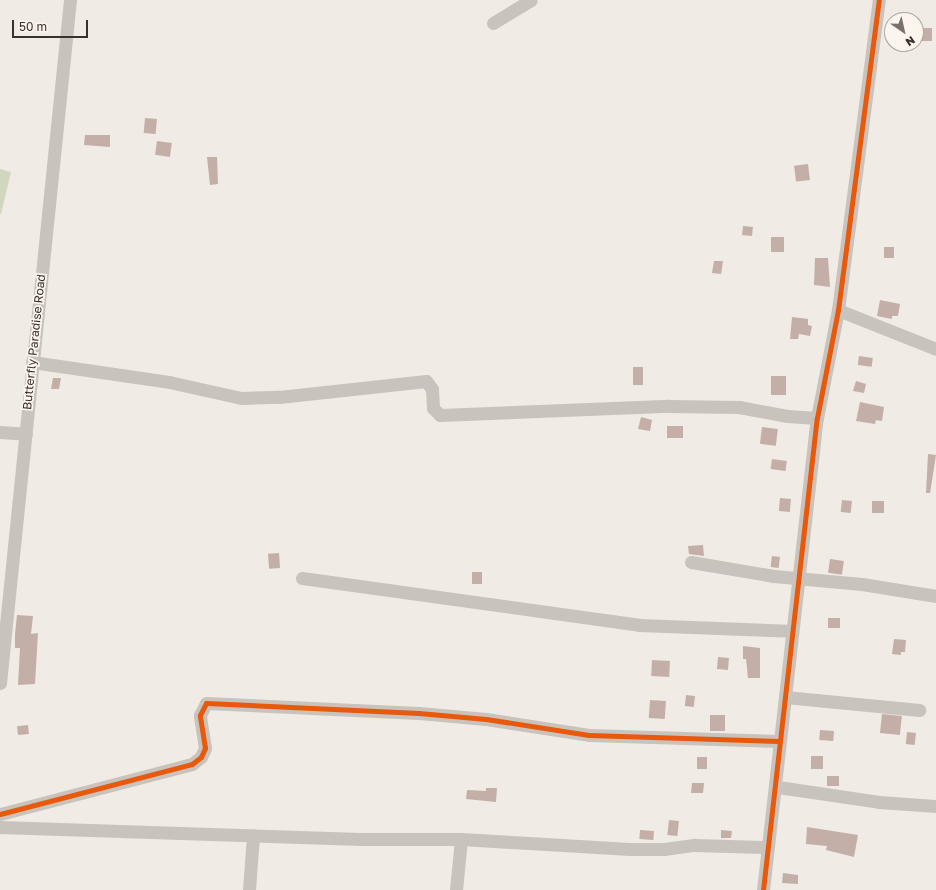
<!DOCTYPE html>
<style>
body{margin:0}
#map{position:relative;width:936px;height:890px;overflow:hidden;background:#f0ebe5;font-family:"Golos Text",sans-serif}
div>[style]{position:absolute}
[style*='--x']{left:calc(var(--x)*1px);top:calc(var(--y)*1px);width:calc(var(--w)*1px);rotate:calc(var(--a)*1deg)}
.green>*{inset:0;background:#d1d6bf}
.building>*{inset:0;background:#c3afa7;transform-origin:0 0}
.minor>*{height:13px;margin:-6.5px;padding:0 6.5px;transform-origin:6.5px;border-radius:6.5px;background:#c9c3be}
.cycleway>*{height:5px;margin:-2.5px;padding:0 2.5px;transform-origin:2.5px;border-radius:2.5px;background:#e8590c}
span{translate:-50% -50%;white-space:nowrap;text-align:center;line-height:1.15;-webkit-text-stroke:3.5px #fbf5ee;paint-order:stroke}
.street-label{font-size:12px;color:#3b302b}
.north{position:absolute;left:884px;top:12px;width:40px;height:40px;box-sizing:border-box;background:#fbf5ee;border:1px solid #aea6a0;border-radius:50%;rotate:146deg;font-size:11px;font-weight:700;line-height:16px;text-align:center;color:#3b302b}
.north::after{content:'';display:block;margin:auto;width:14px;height:18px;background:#7a716c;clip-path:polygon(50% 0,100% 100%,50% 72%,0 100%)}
.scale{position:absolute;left:12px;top:20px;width:76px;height:18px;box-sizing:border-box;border:2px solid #3b302b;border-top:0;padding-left:5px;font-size:12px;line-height:14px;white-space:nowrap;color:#3b302b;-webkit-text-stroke:3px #fbf5ee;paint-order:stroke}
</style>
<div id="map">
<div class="green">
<i style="clip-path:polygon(0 169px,11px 172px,1px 214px,0 214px)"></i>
</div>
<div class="building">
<i style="left:920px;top:28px;width:12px;height:13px"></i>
<i style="left:145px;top:118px;width:12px;height:15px;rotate:5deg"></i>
<i style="clip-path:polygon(85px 135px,110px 135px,110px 147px,84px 145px)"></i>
<i style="left:157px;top:141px;width:15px;height:14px;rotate:8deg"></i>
<i style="clip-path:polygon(207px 157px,217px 157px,218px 184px,210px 185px)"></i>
<i style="left:808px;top:164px;width:16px;height:14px;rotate:83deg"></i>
<i style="left:743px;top:226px;width:10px;height:9px;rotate:6deg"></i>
<i style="left:784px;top:237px;width:15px;height:13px;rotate:90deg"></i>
<i style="left:884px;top:247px;width:10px;height:11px"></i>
<i style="clip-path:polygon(815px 258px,828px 258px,830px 287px,814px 285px)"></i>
<i style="clip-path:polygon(714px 261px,723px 261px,721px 274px,712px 273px)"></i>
<i style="clip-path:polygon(880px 300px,900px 304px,898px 316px,892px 316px,892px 319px,877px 316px)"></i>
<i style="clip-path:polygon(792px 317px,808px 319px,808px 325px,812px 326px,810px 336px,799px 334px,798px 339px,790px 339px)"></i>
<i style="left:859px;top:356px;width:14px;height:9px;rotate:8deg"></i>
<i style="left:633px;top:367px;width:10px;height:18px"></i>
<i style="left:771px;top:376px;width:15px;height:19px"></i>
<i style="clip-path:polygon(53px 378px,61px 378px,59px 389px,51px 389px)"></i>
<i style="clip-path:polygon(856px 381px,866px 384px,864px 393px,853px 391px)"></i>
<i style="clip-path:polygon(860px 402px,884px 407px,882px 421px,876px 420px,875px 424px,856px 421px)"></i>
<i style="clip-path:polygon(641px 417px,652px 420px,650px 431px,638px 429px)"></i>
<i style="left:667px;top:426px;width:16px;height:12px"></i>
<i style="left:762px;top:427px;width:16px;height:17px;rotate:7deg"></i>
<i style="clip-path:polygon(928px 454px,936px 455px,930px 493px,926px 493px)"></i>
<i style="left:772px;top:459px;width:15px;height:10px;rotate:8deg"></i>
<i style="left:780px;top:498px;width:11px;height:13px;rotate:5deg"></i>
<i style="left:842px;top:500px;width:10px;height:12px;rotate:6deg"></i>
<i style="left:872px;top:501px;width:12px;height:12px"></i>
<i style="clip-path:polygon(703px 545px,704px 556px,689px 554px,688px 546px)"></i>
<i style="left:279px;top:553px;width:15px;height:11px;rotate:86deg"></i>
<i style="left:772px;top:556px;width:8px;height:11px;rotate:7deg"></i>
<i style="left:830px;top:559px;width:14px;height:14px;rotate:8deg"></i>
<i style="left:472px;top:572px;width:10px;height:12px"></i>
<i style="clip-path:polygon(17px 615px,33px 616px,31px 634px,38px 633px,35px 684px,18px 685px,20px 648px,15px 648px,15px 634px)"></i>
<i style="left:828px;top:618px;width:12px;height:10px"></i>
<i style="clip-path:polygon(894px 639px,906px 640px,905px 652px,901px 652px,901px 655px,892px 654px)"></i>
<i style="clip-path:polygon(743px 646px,760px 648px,760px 678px,748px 678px,746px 659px,743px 659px)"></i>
<i style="left:718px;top:657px;width:11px;height:12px;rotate:5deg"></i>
<i style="left:652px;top:660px;width:18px;height:16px;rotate:3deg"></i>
<i style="left:686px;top:695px;width:9px;height:11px;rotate:6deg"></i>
<i style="left:650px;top:700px;width:16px;height:18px;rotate:4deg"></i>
<i style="left:882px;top:714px;width:20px;height:19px;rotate:6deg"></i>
<i style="left:710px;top:715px;width:15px;height:16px"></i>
<i style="left:28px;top:725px;width:9px;height:11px;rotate:84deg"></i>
<i style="left:820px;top:730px;width:14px;height:10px;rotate:4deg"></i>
<i style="left:907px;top:732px;width:9px;height:12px;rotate:6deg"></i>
<i style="left:811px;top:756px;width:12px;height:13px"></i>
<i style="left:697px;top:757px;width:10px;height:12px"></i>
<i style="left:827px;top:776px;width:12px;height:10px"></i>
<i style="clip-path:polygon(692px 783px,704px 783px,703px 793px,691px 793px)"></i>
<i style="clip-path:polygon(486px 788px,497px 788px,496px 802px,466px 799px,467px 790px,486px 791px)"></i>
<i style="left:669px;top:820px;width:10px;height:15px;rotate:6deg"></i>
<i style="clip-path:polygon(807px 827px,858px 835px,854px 857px,826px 850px,827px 846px,806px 844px)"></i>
<i style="left:640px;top:830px;width:14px;height:9px;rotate:4deg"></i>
<i style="clip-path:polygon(721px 830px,732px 831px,731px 838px,721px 838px)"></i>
<i style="clip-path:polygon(783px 873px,798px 875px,798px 884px,782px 883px)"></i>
</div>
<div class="minor">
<i style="--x:493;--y:23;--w:44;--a:-31.2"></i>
<i style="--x:838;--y:310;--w:105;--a:21.7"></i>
<i style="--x:32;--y:362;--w:138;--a:8.3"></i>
<i style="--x:169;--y:382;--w:74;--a:12.5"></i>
<i style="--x:241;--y:398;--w:38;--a:-2"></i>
<i style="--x:279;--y:397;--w:148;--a:-6.2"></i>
<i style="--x:426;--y:381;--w:10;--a:53"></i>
<i style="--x:432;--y:389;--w:19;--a:87"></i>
<i style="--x:433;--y:408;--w:10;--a:45"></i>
<i style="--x:440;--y:415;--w:229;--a:-2.3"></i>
<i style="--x:669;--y:406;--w:70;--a:0.8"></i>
<i style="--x:739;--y:407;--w:49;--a:10.6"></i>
<i style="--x:787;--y:416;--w:30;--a:4"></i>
<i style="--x:0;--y:432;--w:26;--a:4"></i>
<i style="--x:691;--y:562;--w:84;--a:9.6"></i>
<i style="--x:774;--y:576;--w:88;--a:5.2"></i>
<i style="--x:862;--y:584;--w:75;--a:9.2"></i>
<i style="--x:302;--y:578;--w:340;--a:7.9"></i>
<i style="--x:639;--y:625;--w:153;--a:2.2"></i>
<i style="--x:0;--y:683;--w:687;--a:-84.15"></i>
<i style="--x:785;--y:697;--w:135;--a:5.5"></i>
<i style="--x:778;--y:787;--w:102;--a:8.4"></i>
<i style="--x:879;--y:802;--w:57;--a:4"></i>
<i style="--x:0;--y:814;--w:198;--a:-14.6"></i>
<i style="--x:192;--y:764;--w:11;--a:-38"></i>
<i style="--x:201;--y:757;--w:10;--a:-66"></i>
<i style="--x:205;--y:748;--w:33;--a:-99"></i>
<i style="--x:200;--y:715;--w:13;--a:-63"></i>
<i style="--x:206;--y:703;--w:213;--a:2.7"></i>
<i style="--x:419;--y:713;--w:67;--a:5.1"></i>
<i style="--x:486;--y:719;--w:104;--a:8.8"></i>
<i style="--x:589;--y:735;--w:190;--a:1.8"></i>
<i style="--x:0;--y:827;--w:360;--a:1.9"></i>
<i style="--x:360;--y:839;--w:101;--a:0"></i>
<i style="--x:461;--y:839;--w:169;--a:3.4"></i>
<i style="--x:630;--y:849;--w:34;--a:0"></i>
<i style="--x:664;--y:849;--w:30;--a:-8"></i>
<i style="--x:694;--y:845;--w:73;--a:1.6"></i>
<i style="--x:249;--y:890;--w:55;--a:-85.8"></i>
<i style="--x:456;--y:890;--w:51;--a:-84.4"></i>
<i style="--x:763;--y:890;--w:475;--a:-83.5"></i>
<i style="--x:817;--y:418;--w:110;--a:-79"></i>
<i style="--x:838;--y:310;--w:313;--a:-82.5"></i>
</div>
<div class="cycleway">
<i style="--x:0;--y:814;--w:198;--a:-14.6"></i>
<i style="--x:192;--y:764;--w:11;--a:-38"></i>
<i style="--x:201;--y:757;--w:10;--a:-66"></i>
<i style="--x:205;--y:748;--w:33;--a:-99"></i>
<i style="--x:200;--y:715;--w:13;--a:-63"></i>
<i style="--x:206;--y:703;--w:213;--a:2.7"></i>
<i style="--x:419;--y:713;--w:67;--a:5.1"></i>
<i style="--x:486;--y:719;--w:104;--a:8.8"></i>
<i style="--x:589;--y:735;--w:190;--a:1.8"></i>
<i style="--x:763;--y:890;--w:475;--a:-83.5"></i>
<i style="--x:817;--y:418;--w:110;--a:-79"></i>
<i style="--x:838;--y:310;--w:313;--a:-82.5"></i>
</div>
<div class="street-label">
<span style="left:34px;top:342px;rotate:-84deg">Butterfly Paradise Road</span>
</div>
<div class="north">N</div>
<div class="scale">50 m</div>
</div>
